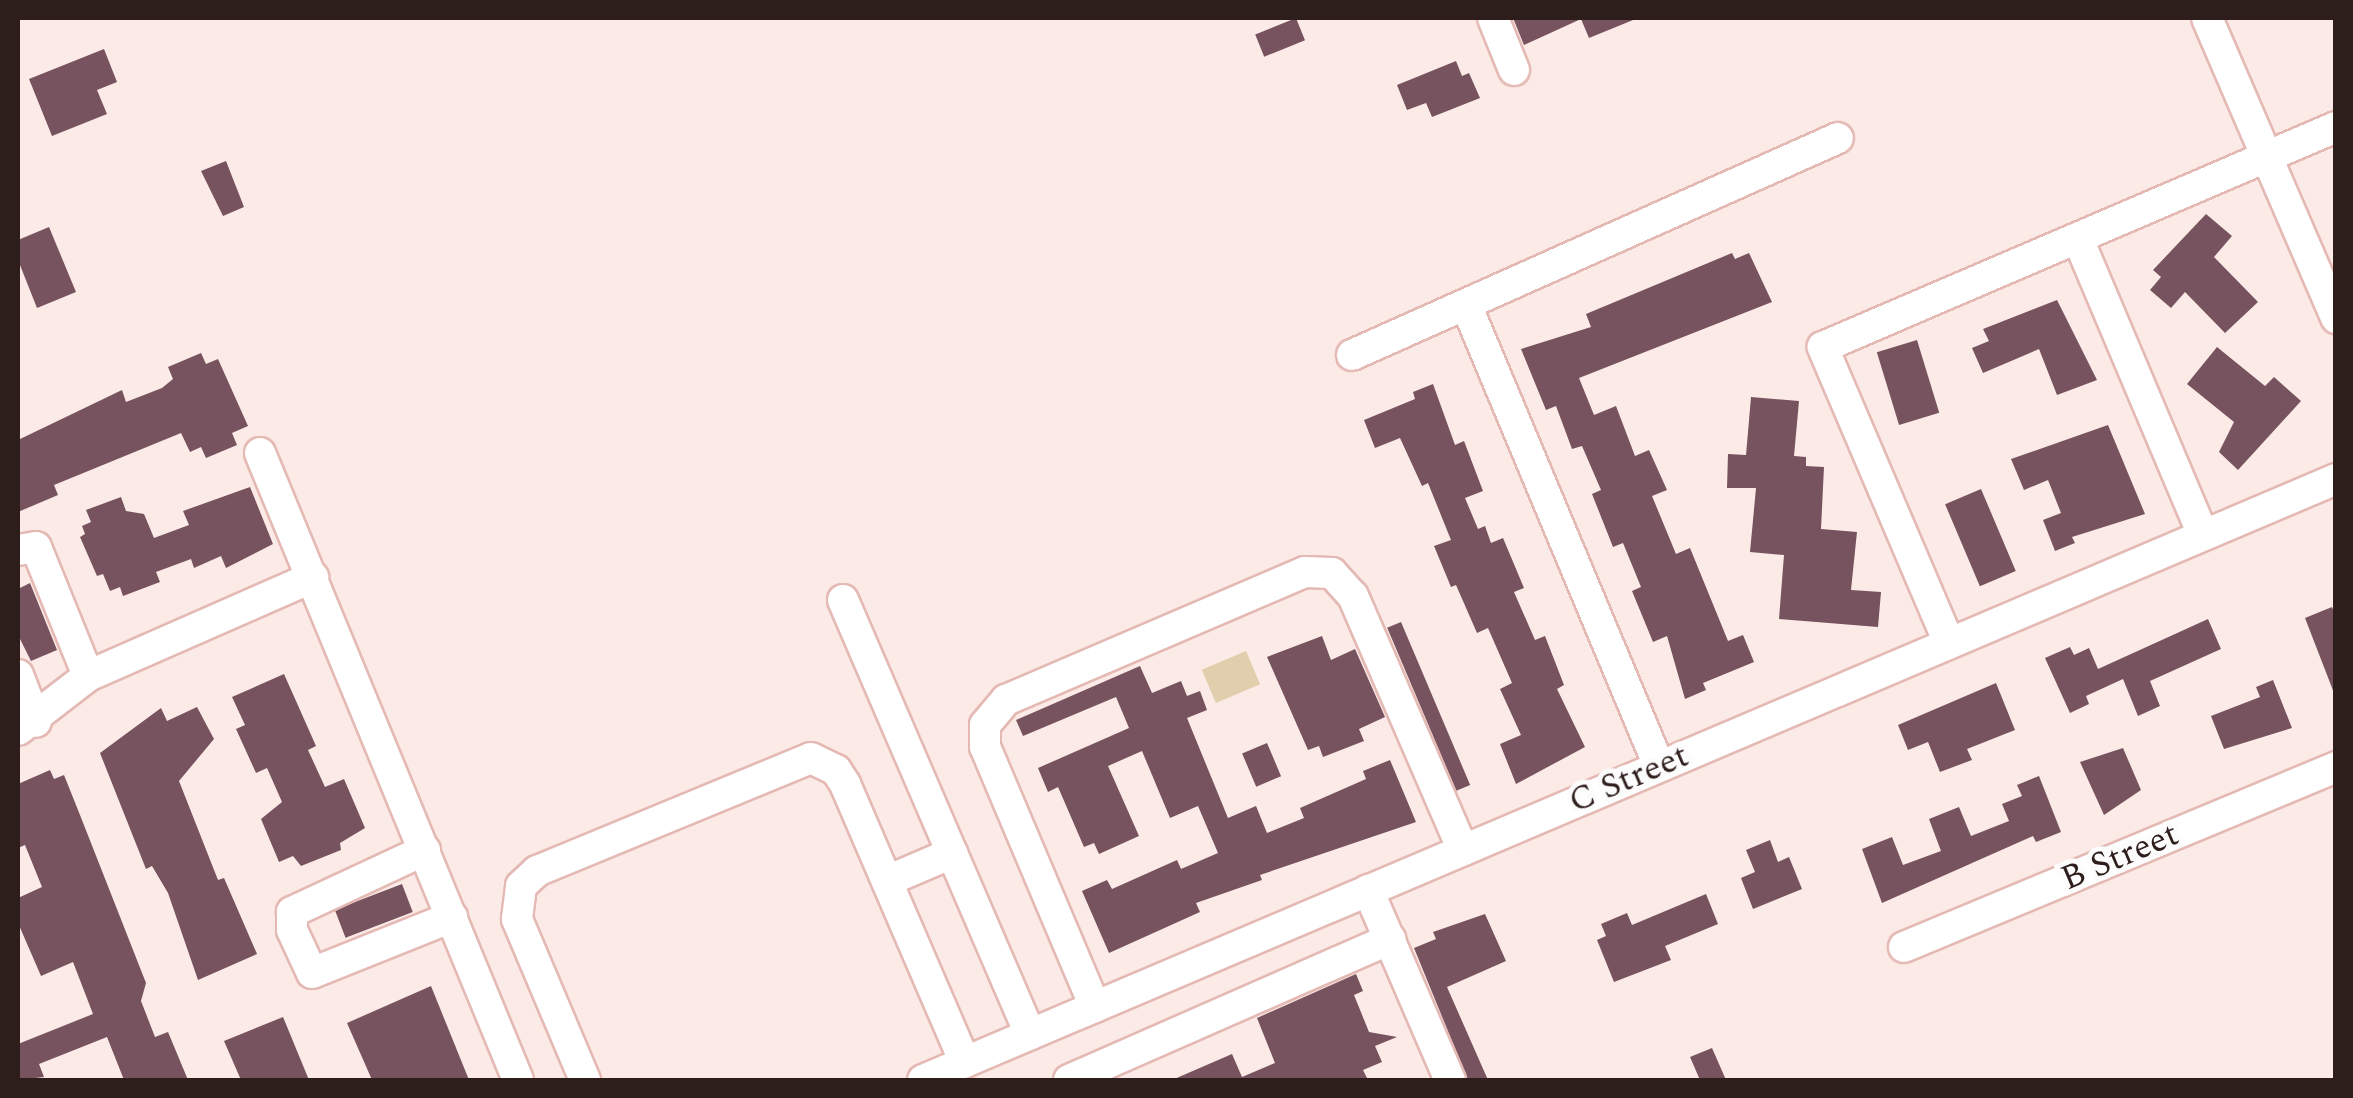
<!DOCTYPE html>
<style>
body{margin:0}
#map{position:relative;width:2353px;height:1098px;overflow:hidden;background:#fceae7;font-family:Spectral,serif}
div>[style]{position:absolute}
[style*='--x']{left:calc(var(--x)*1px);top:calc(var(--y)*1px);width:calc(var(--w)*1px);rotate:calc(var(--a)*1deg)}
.green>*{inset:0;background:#e0cead;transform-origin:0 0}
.building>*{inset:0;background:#76535e;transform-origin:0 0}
.roads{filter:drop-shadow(2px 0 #e4b9b4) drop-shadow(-2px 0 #e4b9b4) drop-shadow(0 2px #e4b9b4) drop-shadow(0 -2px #e4b9b4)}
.minor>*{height:30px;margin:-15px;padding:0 15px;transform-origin:15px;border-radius:15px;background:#fff}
span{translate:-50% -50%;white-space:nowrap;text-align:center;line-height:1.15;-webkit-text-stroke:10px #fcfcfc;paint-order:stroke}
.street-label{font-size:35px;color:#2d1d1b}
.frame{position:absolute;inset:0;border:20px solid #2d1d1b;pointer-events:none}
</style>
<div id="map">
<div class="green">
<i style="left:1246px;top:651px;width:36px;height:48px;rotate:67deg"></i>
</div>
<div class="building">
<i style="left:1296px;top:18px;width:24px;height:44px;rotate:68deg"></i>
<i style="clip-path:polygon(1513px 18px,1638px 18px,1589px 38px,1581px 19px,1524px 45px)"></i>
<i style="clip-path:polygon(104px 49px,117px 82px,97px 90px,107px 114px,52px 136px,29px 79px)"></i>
<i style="clip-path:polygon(1456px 61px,1462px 76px,1469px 73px,1480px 98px,1432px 117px,1426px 103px,1407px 110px,1397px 85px)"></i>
<i style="clip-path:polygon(226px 161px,244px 207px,223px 216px,201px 171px)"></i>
<i style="clip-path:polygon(2206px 214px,2232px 236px,2214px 257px,2258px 302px,2225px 333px,2185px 292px,2171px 308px,2150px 290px,2161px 277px,2153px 270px)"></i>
<i style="clip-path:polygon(49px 227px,76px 292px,37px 308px,18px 260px,18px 240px)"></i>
<i style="clip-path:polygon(1732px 253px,1735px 259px,1749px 253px,1772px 302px,1579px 378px,1594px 415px,1616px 406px,1635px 456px,1649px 450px,1667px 490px,1652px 496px,1676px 554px,1690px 548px,1728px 641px,1743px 635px,1754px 662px,1703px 683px,1706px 690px,1685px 699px,1667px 636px,1653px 642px,1632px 591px,1641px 587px,1623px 543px,1613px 547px,1592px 494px,1601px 490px,1582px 446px,1572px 449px,1556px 406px,1546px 410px,1521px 349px,1591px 327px,1586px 314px)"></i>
<i style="clip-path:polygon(2057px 300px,2097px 380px,2057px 395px,2039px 349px,1983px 373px,1972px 348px,1989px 341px,1983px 329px)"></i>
<i style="left:1917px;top:340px;width:76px;height:42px;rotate:73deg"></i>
<i style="clip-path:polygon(2217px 347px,2265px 386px,2274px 377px,2301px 401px,2238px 470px,2219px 452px,2234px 422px,2187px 384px)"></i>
<i style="clip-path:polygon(201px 353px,206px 364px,218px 359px,248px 426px,232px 433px,237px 445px,206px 458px,201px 447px,190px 452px,181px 433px,54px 485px,58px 495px,18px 512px,18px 440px,122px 390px,126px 402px,162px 388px,173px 379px,168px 367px)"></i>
<i style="clip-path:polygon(1433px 384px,1455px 445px,1464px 441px,1483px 491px,1465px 498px,1478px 529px,1485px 526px,1491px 543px,1503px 538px,1524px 588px,1514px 592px,1535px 640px,1545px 636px,1564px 685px,1557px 689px,1585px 747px,1516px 784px,1500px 744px,1521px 735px,1500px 689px,1512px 683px,1488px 628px,1477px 633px,1456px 585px,1451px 587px,1434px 546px,1451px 540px,1428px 483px,1422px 486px,1400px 438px,1375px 448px,1364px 420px,1415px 399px,1413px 392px)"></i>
<i style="clip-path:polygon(1751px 397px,1799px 401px,1794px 456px,1806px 457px,1806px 466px,1824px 467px,1821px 529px,1857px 532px,1851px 590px,1881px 592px,1878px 627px,1779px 619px,1784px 555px,1750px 552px,1756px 488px,1727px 488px,1728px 454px,1746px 455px)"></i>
<i style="clip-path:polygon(2108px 425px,2145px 514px,2072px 537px,2075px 543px,2055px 551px,2043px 520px,2061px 513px,2048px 480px,2024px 490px,2011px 459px)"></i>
<i style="clip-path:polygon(250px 487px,273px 544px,226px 568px,221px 556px,194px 568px,191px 559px,156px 572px,160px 582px,123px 596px,120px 587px,110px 591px,103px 574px,97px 576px,80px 537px,85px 534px,82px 526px,91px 522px,86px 510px,121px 497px,126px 511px,144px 514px,154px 538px,189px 525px,183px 511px)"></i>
<i style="left:1981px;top:489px;width:89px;height:39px;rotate:67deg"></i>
<i style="clip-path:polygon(30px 583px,57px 650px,31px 661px,18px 635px,18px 589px)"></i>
<i style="clip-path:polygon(2332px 607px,2336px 617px,2334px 693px,2305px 618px)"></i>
<i style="clip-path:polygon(2208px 619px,2221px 649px,2150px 681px,2160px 706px,2138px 716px,2123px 679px,2086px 696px,2089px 704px,2070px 713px,2045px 658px,2070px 647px,2074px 655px,2089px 648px,2098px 669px)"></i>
<i style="left:1401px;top:622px;width:177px;height:15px;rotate:67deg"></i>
<i style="clip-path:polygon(1322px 636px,1331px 660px,1355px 649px,1385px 717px,1359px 729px,1364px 741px,1323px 757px,1319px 746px,1308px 750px,1267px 657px)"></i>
<i style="clip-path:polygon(1140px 666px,1152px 693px,1181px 681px,1187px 696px,1200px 691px,1207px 710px,1187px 718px,1228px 818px,1256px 806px,1267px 833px,1304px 818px,1300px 808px,1366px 779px,1363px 771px,1390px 760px,1416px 822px,1260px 875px,1262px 880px,1196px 903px,1200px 912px,1109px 953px,1082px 891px,1107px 880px,1112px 889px,1177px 860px,1181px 869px,1218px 853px,1198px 806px,1170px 818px,1142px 751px,1108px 766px,1139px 836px,1099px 854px,1094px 843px,1084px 847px,1058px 787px,1048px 792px,1038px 768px,1129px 728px,1116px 697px,1023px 736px,1016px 720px)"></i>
<i style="clip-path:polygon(284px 674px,316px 746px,308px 750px,325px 787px,344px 779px,365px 828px,340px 843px,341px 850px,301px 866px,293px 856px,279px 862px,261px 819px,282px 802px,267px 768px,256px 773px,236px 729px,245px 725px,232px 697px)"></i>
<i style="clip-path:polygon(2273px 680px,2292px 728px,2224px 749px,2211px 716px,2260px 697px,2256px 687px)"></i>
<i style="clip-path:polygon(1996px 683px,2015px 730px,1967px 749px,1972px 760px,1940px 772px,1928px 742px,1908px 750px,1898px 725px)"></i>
<i style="clip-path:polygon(197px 707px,214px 739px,179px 781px,218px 880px,224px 878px,257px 954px,198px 980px,168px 893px,152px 866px,146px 869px,100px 753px,161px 708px,167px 721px)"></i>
<i style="left:1267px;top:743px;width:36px;height:27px;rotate:67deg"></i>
<i style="clip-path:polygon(2123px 748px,2141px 790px,2104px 815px,2080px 762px)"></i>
<i style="clip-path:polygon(50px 770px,54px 779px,64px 775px,80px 815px,146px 983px,141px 1001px,155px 1037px,168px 1032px,188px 1080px,124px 1080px,107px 1037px,39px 1064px,44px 1077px,18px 1080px,18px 1044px,93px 1014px,73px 962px,41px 976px,18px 923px,18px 898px,42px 887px,25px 845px,18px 848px,18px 784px)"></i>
<i style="clip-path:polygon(2039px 776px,2061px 832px,2036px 842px,2033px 836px,1882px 903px,1862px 849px,1892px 837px,1903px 865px,1941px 851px,1929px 819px,1959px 807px,1971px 836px,2009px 821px,2002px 804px,2022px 796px,2017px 785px)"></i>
<i style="clip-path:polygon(1770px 840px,1778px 862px,1789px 857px,1802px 889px,1753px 909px,1741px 878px,1755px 872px,1746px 850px)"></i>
<i style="left:402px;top:884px;width:30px;height:72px;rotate:69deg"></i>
<i style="clip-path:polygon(1706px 894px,1718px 924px,1665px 946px,1671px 960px,1614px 982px,1597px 940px,1606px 936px,1601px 924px,1627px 913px,1632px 925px)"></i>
<i style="clip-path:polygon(1485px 914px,1506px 961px,1447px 987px,1488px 1080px,1468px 1080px,1414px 948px,1436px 939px,1433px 932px)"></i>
<i style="clip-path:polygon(1356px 974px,1363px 991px,1354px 995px,1369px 1032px,1397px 1037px,1375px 1046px,1382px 1062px,1363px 1070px,1368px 1080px,1172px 1080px,1232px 1054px,1242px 1077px,1275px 1063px,1257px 1018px)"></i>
<i style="clip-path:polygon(431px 986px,469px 1080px,372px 1080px,347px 1023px)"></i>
<i style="clip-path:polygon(283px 1017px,309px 1080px,241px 1080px,224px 1041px)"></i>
<i style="clip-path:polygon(1712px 1048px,1726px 1080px,1700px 1080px,1690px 1057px)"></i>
</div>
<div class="roads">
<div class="minor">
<i style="--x:1493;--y:18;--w:56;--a:68"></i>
<i style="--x:2207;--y:18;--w:327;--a:66.7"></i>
<i style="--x:2078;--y:239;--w:321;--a:67.1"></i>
<i style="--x:1467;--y:307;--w:498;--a:67.3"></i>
<i style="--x:1352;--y:355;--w:532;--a:-24.06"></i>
<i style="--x:260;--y:453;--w:678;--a:67.63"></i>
<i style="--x:18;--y:550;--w:18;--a:-9"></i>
<i style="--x:36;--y:547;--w:139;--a:68"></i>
<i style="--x:843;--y:600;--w:473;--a:66.7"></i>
<i style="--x:1949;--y:643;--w:322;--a:-113.1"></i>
<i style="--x:1823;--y:347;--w:558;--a:-23.21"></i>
<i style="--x:18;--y:675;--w:50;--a:69"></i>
<i style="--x:18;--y:730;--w:88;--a:-37.6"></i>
<i style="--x:88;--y:676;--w:246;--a:-23.7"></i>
<i style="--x:425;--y:850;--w:147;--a:155"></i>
<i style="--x:292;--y:912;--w:18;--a:90"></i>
<i style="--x:292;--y:930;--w:47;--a:65.1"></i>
<i style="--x:312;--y:973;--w:151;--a:-21.8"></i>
<i style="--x:887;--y:881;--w:71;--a:-23.3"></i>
<i style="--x:1368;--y:890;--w:207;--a:66.7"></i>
<i style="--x:1904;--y:947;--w:468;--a:-22.6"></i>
<i style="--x:1095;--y:1007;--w:282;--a:-112.9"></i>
<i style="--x:985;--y:747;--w:22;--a:-90"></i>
<i style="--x:985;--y:725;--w:33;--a:-50"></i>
<i style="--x:1006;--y:700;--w:325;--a:-23.2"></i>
<i style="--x:1305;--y:572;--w:27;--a:2"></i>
<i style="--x:1332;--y:573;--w:31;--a:48"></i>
<i style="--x:1353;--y:596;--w:277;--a:66.6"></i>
<i style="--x:585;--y:1080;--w:175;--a:-112.9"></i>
<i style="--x:517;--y:919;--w:33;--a:-83"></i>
<i style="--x:521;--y:886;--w:22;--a:-43"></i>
<i style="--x:537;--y:871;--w:296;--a:-22.4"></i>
<i style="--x:811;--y:758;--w:28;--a:26"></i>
<i style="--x:836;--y:770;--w:17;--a:57"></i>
<i style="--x:845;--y:784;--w:303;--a:66.7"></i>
<i style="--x:923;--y:1080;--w:1536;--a:-23.04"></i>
<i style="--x:1069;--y:1080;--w:351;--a:-23.7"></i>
</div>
</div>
<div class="street-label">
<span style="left:1629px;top:779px;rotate:-23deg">C Street</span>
<span style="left:2120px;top:857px;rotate:-23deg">B Street</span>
</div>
<div class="frame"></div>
</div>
